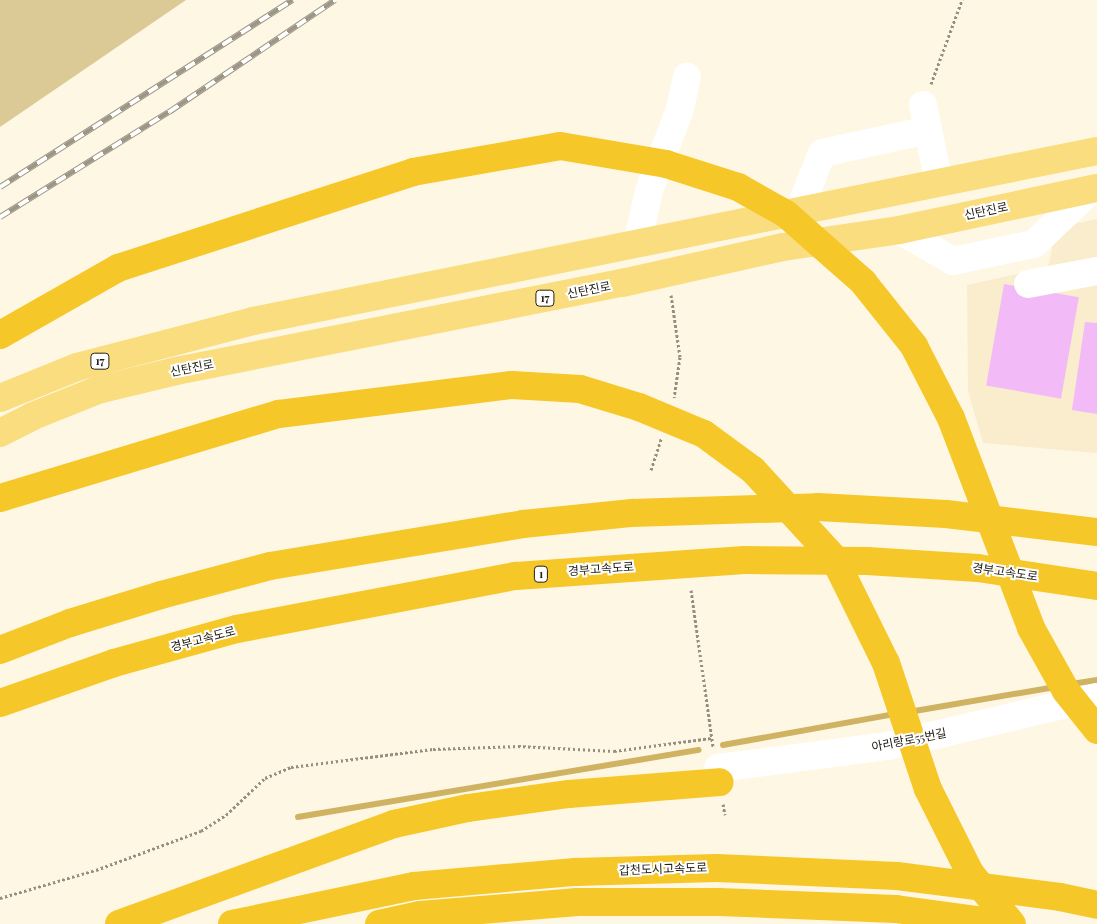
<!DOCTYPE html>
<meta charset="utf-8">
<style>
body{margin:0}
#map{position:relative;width:1097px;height:924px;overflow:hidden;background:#fef7e3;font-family:"Playfair Display","Noto Sans KR",serif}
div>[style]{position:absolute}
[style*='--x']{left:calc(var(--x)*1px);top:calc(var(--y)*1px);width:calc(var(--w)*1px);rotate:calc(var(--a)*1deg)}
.built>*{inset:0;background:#f9edcd}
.green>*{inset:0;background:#dbc996}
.stream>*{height:5.5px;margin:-2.75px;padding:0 2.75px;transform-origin:2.75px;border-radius:2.75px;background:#cfb363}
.building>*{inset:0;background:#f3baf8;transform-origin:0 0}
.path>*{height:3px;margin-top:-1.5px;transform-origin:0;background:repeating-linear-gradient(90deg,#948f80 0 2.5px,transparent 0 5px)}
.minor>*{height:28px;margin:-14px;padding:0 14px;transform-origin:14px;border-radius:14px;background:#fff}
.major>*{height:28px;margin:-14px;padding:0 14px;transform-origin:14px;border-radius:14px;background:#fadd7e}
.highway>*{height:28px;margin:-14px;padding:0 14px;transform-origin:14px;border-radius:14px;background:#f6c728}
.rail>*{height:5.5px;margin-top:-2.75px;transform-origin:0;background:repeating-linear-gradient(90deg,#fff 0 11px,#9b9687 0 22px);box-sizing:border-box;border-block:1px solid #9b9687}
span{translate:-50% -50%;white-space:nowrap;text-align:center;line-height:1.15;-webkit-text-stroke:4px #fff;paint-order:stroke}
.shield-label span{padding:1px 4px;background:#fff;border:1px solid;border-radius:4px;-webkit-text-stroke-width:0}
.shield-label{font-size:11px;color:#232017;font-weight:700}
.street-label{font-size:12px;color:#232017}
</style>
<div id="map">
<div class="built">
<i style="clip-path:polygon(1097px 219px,1097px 453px,983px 443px,968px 391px,967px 285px,1048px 267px,1057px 227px)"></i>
</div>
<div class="green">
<i style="clip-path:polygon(0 0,186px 0,0 127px)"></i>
</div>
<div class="stream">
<i style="--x:1072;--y:684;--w:25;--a:-9"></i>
<i style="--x:909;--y:712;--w:148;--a:-9.7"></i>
<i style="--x:723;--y:745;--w:175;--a:-10.2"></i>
<i style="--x:298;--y:817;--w:406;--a:-9.5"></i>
</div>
<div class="building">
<i style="left:1004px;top:284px;width:76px;height:103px;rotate:10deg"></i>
<i style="clip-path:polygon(1085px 322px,1097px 323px,1097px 414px,1072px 410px)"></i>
</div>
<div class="path">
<i style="--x:931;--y:84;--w:90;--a:-69.7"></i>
<i style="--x:671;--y:295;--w:63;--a:81.7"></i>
<i style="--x:680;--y:357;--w:41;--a:98.3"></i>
<i style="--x:651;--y:470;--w:33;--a:-72"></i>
<i style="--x:691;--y:590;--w:158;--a:82"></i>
<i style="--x:723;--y:804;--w:11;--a:80"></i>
<i style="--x:0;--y:898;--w:100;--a:-16.3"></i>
<i style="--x:96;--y:870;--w:112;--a:-20.4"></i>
<i style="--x:201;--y:831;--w:30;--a:-33"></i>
<i style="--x:226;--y:815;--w:54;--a:-43.5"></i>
<i style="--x:265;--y:778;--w:28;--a:-23"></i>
<i style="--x:291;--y:767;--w:143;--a:-7.2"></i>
<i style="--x:433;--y:749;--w:85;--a:-2"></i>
<i style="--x:518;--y:746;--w:96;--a:3"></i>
<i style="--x:614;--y:751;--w:98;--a:-7.6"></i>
</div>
<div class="minor">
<i style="--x:923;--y:105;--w:80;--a:78.4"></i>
<i style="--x:799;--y:211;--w:62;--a:-68.4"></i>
<i style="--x:822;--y:153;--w:108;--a:-12.2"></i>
<i style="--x:899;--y:230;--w:62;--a:29.9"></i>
<i style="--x:953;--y:261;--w:83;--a:-11.9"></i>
<i style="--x:1034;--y:244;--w:79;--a:-43.5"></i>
<i style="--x:637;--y:244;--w:54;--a:-77.2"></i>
<i style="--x:649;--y:191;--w:88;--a:-69.3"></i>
<i style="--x:680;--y:109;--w:33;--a:-78"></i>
<i style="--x:1028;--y:284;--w:70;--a:-10.7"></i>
<i style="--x:718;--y:768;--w:171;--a:-7.4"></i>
<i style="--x:888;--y:746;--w:215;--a:-13.2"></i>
</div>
<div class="major">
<i style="--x:0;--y:398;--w:83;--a:-21.9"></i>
<i style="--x:77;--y:367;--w:182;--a:-14.6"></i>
<i style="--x:253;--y:321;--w:861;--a:-11.39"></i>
<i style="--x:0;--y:433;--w:37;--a:-27"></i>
<i style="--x:33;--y:416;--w:70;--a:-21.8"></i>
<i style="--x:98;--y:390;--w:80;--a:-13.7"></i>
<i style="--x:176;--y:371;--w:455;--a:-11.2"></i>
<i style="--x:622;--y:283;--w:165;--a:-12.6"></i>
<i style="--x:783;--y:247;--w:117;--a:-8.3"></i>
<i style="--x:899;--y:230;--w:202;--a:-12"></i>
</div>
<div class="highway">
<i style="--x:0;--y:335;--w:136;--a:-29.6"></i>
<i style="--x:118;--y:268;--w:310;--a:-18"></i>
<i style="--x:413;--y:172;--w:149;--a:-10"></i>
<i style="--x:560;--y:146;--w:108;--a:9.6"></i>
<i style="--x:666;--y:164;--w:76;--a:17.7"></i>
<i style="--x:738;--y:187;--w:55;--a:29.4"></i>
<i style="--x:786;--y:214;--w:103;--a:41.4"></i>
<i style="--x:863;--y:282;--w:82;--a:51.4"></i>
<i style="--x:914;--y:346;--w:81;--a:62.8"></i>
<i style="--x:951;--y:418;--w:225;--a:69.1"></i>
<i style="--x:1031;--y:628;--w:72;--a:60.9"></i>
<i style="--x:1066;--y:691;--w:50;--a:51.5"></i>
<i style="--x:0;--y:498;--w:291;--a:-16.8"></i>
<i style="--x:279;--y:414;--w:235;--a:-7.1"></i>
<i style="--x:512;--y:385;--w:68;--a:3.4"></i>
<i style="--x:580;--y:389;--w:62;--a:17"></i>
<i style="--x:639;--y:407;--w:70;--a:22.6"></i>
<i style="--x:704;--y:434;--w:61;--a:36.3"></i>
<i style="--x:753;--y:470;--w:120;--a:47.4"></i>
<i style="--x:834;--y:558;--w:117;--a:63.7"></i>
<i style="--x:886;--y:663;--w:133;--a:71.6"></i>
<i style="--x:928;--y:789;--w:94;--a:63.4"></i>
<i style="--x:970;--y:873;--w:66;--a:50.5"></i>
<i style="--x:0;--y:650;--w:75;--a:-21.1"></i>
<i style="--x:70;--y:623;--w:95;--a:-17.1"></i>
<i style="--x:161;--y:595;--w:113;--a:-14.9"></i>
<i style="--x:270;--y:566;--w:256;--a:-9.4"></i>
<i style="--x:523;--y:524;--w:110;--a:-5.8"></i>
<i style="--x:632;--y:513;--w:186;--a:-1.8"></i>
<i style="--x:818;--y:507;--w:128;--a:3.1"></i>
<i style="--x:946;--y:514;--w:152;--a:6.8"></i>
<i style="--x:0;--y:703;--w:121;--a:-19.3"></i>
<i style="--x:114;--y:663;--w:128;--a:-15.5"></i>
<i style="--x:237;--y:629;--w:284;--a:-10.8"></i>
<i style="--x:516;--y:576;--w:229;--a:-4"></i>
<i style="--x:744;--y:560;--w:123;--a:0.5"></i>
<i style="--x:867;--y:561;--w:111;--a:3.6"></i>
<i style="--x:978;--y:568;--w:120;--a:8.6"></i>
<i style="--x:119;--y:924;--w:293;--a:-20"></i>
<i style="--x:394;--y:824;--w:76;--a:-12.2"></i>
<i style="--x:468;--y:808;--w:102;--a:-7.9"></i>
<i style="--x:569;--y:794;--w:151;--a:-4.5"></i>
<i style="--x:232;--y:924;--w:186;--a:-11.8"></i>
<i style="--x:414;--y:886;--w:162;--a:-5"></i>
<i style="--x:575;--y:872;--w:141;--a:-1.6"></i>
<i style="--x:716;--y:868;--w:181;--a:2.5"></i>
<i style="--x:897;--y:876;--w:164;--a:7.3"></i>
<i style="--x:1060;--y:897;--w:38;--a:12"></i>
<i style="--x:379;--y:924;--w:42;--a:-12.4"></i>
<i style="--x:420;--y:915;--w:158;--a:-4.7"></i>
<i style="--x:577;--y:902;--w:142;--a:0"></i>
<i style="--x:719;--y:902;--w:177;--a:2.3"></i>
<i style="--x:896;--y:909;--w:110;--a:7.8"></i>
</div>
<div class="rail">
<i style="--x:0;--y:187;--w:347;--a:-32.6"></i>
<i style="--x:0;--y:217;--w:199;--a:-31.9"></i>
<i style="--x:169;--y:112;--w:200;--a:-34"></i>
</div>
<div class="shield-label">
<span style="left:545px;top:298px">17</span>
<span style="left:100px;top:361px">17</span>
<span style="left:541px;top:574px">1</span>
</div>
<div class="street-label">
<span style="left:986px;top:211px;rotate:-12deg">신탄진로</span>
<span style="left:589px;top:290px;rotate:-11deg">신탄진로</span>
<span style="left:192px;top:368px;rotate:-11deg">신탄진로</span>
<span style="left:601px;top:569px;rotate:-4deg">경부고속도로</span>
<span style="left:1005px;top:572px;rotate:8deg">경부고속도로</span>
<span style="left:203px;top:639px;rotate:-15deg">경부고속도로</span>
<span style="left:909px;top:740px;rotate:-11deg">아리랑로55번길</span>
<span style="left:663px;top:869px;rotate:-2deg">갑천도시고속도로</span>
</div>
</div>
